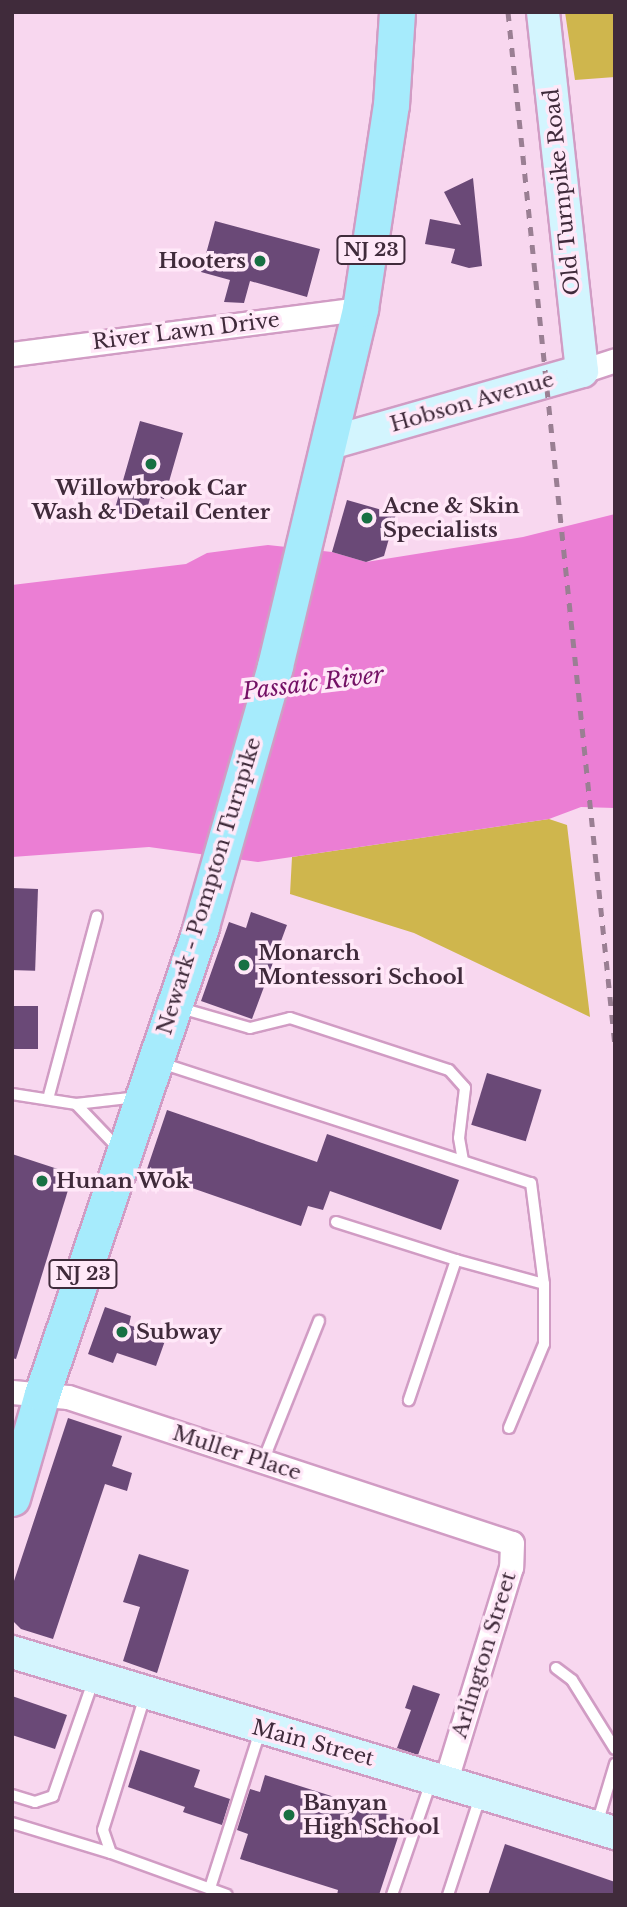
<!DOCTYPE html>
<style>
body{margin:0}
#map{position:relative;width:627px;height:1907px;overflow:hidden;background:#f8d7ef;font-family:"Libre Baskerville",serif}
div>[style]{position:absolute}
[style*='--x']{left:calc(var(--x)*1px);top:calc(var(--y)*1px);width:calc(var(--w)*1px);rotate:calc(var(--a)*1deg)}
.green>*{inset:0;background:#cfb64d}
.water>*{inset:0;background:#eb7ed4}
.building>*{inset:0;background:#6a4977;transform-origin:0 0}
.roads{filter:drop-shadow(2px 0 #d19cc4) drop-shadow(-2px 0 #d19cc4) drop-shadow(0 2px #d19cc4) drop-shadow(0 -2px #d19cc4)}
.lane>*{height:10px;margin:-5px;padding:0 5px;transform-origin:5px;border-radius:5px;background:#fff}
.street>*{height:23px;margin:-11.5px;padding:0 11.5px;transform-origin:11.5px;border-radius:11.5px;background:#fff}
.secondary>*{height:32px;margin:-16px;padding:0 16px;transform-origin:16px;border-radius:16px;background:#d3f5fe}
.primary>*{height:35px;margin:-17.5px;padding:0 17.5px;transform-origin:17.5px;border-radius:17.5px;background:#a6ebfc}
.rail>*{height:5px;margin-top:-2.5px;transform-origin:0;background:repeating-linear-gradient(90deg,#9a7f93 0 9px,transparent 0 18px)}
.dots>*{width:19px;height:19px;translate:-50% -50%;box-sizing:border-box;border:4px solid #ffe8f8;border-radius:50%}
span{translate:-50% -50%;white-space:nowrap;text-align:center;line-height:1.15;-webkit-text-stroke:7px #ffe8f8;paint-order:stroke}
.shield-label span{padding:2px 5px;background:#ffe8f8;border:2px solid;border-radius:5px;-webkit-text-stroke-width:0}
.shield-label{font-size:19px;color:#402b3b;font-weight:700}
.street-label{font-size:21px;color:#402b3b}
.poi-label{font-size:21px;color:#402b3b;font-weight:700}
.right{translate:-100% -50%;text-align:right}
.left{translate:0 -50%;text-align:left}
.water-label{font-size:23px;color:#741165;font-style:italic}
.frame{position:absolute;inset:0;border:14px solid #402b3b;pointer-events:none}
</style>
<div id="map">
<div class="green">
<i style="clip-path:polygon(565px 12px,615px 12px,615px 77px,575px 80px)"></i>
<i style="clip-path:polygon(549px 819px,567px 825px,590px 1017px,414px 933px,290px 894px,292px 857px)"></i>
</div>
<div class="water">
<i style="clip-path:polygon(615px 514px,615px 808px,581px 807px,549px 819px,258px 862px,149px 847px,12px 857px,12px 585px,186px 564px,207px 553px,268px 545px,332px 552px,366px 562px,523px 537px)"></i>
</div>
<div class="building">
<i style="clip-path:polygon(473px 178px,482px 266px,469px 268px,451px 263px,455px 249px,425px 244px,430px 219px,461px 225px,444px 192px)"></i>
<i style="clip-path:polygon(215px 221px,320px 249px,307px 297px,250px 281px,244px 303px,224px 302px,230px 280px,201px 272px)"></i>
<i style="clip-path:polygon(140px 421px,183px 433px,164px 499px,151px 495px,144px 520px,114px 512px)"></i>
<i style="clip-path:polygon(347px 500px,396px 514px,384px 556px,366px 562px,332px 552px)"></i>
<i style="left:12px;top:888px;width:26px;height:82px;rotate:2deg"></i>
<i style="clip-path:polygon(251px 912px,287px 925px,252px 1019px,201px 1001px,229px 922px,246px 928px)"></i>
<i style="left:12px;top:1006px;width:26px;height:43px"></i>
<i style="left:487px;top:1073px;width:57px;height:54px;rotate:17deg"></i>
<i style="clip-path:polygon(167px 1110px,317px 1162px,327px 1134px,459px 1180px,441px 1230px,330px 1191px,323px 1210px,308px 1206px,301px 1226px,146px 1172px)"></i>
<i style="clip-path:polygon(12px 1154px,73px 1174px,16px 1359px,12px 1358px)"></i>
<i style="clip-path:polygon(105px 1307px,131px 1316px,129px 1325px,166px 1338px,156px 1366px,117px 1353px,113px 1363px,88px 1354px)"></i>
<i style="clip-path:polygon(68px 1418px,122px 1436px,112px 1466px,132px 1473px,127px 1491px,105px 1484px,53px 1639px,21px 1629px,12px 1620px,12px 1587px)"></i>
<i style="clip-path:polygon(139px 1554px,189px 1570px,157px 1673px,123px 1661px,140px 1607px,123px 1602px)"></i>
<i style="clip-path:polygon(413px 1685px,440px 1694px,418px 1755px,397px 1748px,411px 1710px,405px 1708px)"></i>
<i style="clip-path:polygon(12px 1696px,67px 1715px,55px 1749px,12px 1735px)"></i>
<i style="clip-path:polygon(140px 1750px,200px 1770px,194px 1787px,230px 1799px,222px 1825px,183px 1812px,185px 1807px,128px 1787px)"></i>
<i style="clip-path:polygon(265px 1775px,404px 1819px,379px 1895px,337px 1895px,338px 1890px,240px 1859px,248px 1834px,237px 1830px,250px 1789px,260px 1792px)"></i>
<i style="clip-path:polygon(505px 1844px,615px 1882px,615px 1895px,488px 1895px)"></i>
</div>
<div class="roads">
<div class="lane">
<i style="--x:177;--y:1007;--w:76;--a:16"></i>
<i style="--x:250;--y:1028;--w:41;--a:-14"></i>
<i style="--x:290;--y:1018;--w:167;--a:18.1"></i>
<i style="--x:449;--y:1070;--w:24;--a:48"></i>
<i style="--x:465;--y:1088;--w:50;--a:96.8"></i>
<i style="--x:459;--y:1138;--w:23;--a:80"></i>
<i style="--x:158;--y:1062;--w:392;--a:18"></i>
<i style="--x:531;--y:1183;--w:102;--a:82.7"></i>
<i style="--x:544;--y:1284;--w:91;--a:-164.7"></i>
<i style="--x:456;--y:1260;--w:148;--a:108.6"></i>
<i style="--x:12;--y:1094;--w:65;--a:8.9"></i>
<i style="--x:48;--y:1099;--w:189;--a:-75"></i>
<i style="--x:119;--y:1149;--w:62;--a:-133.7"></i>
<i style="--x:76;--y:1104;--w:61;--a:-6.5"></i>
<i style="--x:336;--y:1222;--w:126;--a:17.6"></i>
<i style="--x:509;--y:1428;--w:91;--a:-67.4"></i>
<i style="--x:544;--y:1344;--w:60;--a:-90"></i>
<i style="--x:263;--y:1461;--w:151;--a:-68.2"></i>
<i style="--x:556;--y:1668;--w:20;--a:37"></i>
<i style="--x:572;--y:1680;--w:81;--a:58.1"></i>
<i style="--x:145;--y:1696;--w:140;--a:107.4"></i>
<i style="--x:103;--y:1830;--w:24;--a:71"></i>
<i style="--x:111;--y:1853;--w:123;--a:19.9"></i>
<i style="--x:12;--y:1795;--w:24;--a:17"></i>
<i style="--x:35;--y:1802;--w:19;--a:-18"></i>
<i style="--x:53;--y:1796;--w:124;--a:-70.7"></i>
<i style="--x:12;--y:1823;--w:103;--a:16.9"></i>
<i style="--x:597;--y:1824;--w:63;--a:-73.3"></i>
<i style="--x:210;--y:1888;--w:165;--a:-72.3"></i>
<i style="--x:392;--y:1895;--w:120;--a:-71"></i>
<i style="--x:448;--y:1895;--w:103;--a:-71.9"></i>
</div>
<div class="street">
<i style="--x:12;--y:354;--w:351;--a:-7.4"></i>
<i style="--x:582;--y:371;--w:35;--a:-18"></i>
<i style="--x:12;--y:1392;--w:56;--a:5.1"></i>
<i style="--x:68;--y:1397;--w:467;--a:18.2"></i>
<i style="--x:512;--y:1543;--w:24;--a:92"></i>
<i style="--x:511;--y:1567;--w:222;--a:107"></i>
</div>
<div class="secondary">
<i style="--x:330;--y:443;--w:262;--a:-15.9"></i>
<i style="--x:582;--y:371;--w:361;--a:-96.2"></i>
<i style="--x:12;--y:1652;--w:630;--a:16.71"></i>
</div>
<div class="primary">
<i style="--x:12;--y:1498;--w:108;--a:-73.9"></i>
<i style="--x:42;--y:1394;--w:494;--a:-71.2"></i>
<i style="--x:201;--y:926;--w:270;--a:-74.1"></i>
<i style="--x:275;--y:666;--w:367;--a:-76.6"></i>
<i style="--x:360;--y:309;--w:206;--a:-81.4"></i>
<i style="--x:391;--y:105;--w:93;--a:-86.3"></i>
</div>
</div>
<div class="rail">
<i style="--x:508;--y:12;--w:1039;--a:84.09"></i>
</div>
<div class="dots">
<i style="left:260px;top:261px;background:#187043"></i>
<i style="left:151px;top:464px;background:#187043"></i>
<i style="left:367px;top:518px;background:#187043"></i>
<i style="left:244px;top:965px;background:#187043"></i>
<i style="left:42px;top:1181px;background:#187043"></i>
<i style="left:122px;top:1332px;background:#187043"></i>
<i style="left:289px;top:1815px;background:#187043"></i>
</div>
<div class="shield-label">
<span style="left:371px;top:250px">NJ 23</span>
<span style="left:83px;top:1274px">NJ 23</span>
</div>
<div class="street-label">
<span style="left:562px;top:192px;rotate:-96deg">Old Turnpike Road</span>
<span style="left:186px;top:331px;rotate:-7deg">River Lawn Drive</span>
<span style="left:472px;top:402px;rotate:-16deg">Hobson Avenue</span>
<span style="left:209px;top:886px;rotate:-73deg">Newark - Pompton Turnpike</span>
<span style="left:237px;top:1453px;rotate:18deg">Muller Place</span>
<span style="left:484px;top:1655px;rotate:-73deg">Arlington Street</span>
<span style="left:313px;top:1743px;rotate:15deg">Main Street</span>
</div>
<div class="poi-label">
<span class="right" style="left:246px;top:261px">Hooters</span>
<span style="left:151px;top:500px">Willowbrook Car<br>Wash &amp; Detail Center</span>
<span class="left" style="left:383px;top:518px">Acne &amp; Skin<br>Specialists</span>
<span class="left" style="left:258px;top:965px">Monarch<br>Montessori School</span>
<span class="left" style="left:56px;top:1181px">Hunan Wok</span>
<span class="left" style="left:136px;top:1332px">Subway</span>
<span class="left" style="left:303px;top:1815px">Banyan<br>High School</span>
</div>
<div class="water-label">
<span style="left:313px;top:683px;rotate:-7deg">Passaic River</span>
</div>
<div class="frame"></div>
</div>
